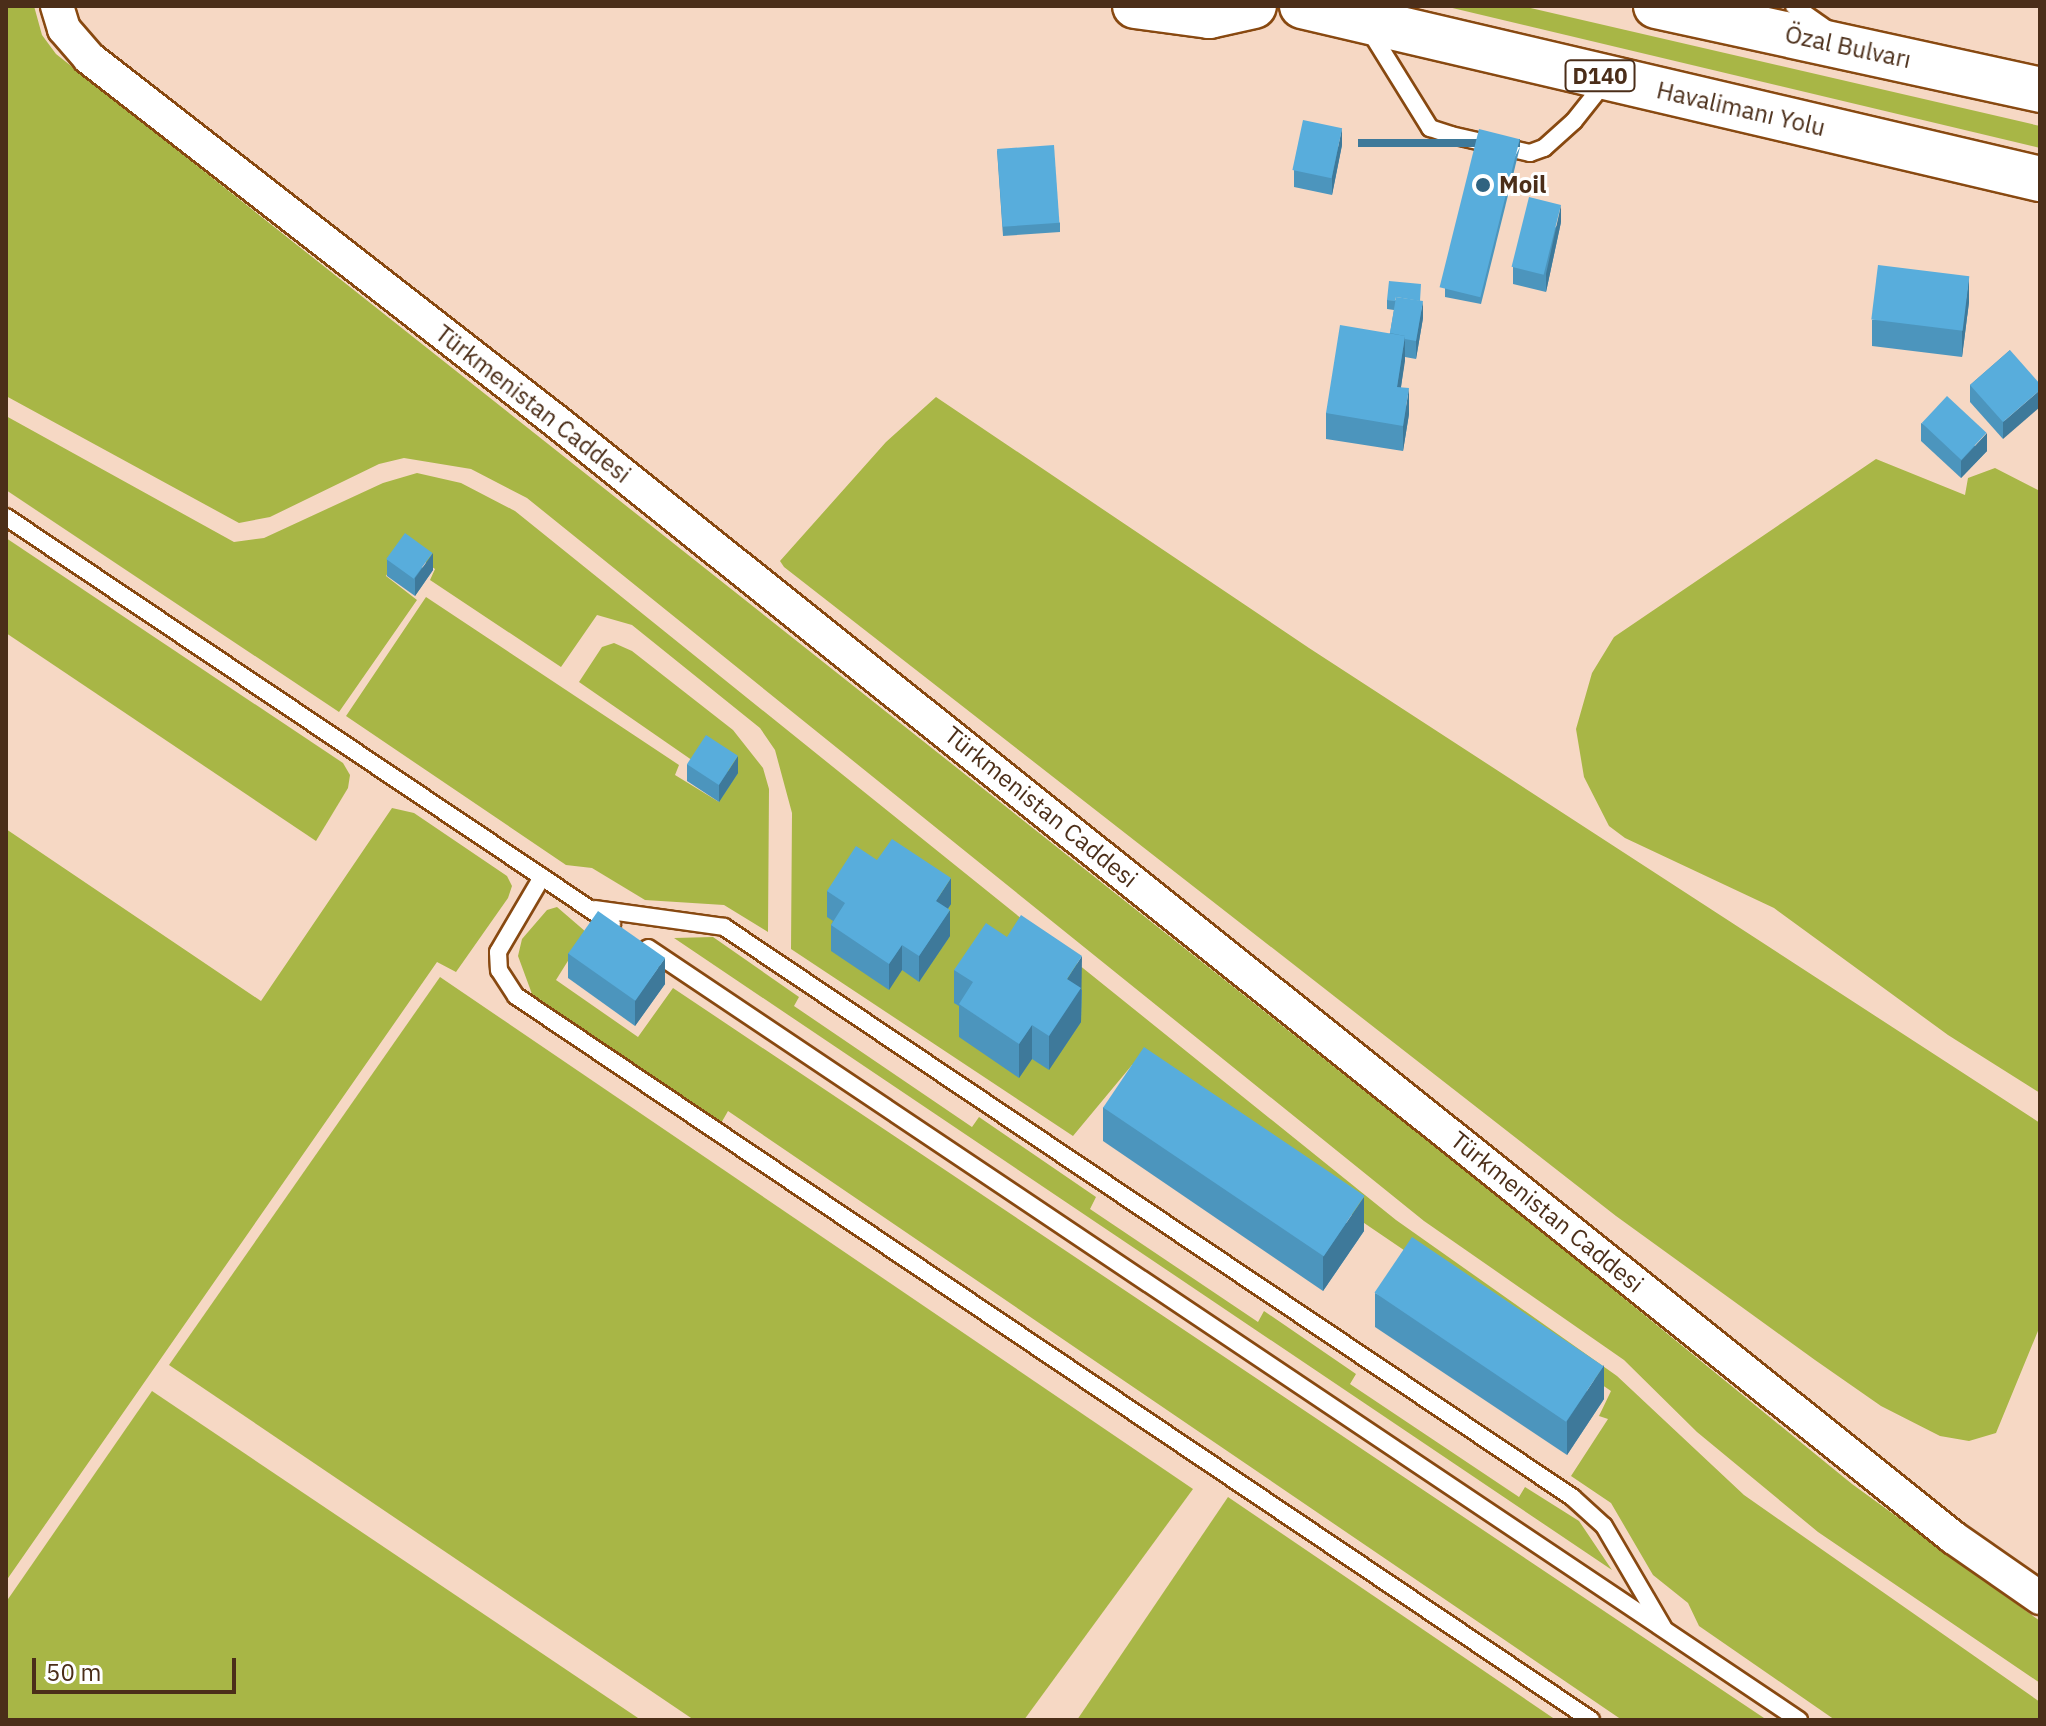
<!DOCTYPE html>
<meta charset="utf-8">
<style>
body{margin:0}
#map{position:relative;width:2046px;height:1726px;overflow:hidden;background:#f6d8c4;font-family:"IBM Plex Sans",sans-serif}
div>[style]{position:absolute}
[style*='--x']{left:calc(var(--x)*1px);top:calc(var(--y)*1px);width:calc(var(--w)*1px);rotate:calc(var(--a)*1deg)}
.green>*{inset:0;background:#a8b646}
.roads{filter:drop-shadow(2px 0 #884911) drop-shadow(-2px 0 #884911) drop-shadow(0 2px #884911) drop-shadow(0 -2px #884911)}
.service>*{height:16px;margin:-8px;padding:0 8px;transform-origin:8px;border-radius:8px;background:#fff}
.minor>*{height:32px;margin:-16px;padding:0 16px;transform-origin:16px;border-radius:16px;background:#fff}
.trunk>*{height:44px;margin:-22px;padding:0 22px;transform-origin:22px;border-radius:22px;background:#fff}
.wall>*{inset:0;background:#4c95bd}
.shaded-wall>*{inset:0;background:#3e799a;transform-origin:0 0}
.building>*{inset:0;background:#58addc;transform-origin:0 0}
.dots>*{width:22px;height:22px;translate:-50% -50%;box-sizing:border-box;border:4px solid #fff;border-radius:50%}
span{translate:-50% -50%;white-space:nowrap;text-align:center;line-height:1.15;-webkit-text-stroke:6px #fff;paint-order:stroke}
.shield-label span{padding:2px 6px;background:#fff;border:2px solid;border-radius:6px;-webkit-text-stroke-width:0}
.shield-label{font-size:22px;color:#4b2e19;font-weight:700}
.street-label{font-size:24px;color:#4b2e19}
.poi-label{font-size:24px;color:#4b2e19;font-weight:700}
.left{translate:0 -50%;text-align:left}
.frame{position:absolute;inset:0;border:8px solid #4b2e19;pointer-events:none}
.scale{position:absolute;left:32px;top:1658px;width:204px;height:36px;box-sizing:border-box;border:4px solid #4b2e19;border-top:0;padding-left:10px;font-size:24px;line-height:28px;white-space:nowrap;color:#4b2e19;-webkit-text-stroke:6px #fff;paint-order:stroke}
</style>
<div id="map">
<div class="green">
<i style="clip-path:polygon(6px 6px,34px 6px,42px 35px,56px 54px,1540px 1230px,1852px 1484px,2040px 1621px,2040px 1683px,1818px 1532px,1697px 1432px,1624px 1360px,1424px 1221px,527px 498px,471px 469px,404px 458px,379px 464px,270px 517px,239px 523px,6px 396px)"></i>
<i style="clip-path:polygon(1444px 6px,1522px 6px,2040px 126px,2040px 148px)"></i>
<i style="clip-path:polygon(936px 397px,1309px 648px,2040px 1123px,2040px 1326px,1996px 1433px,1969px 1441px,1940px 1436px,1881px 1406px,1815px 1360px,1616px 1216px,784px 567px,780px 561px,886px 442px)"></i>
<i style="clip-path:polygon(6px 416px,234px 542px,264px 538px,383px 483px,417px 473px,461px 483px,515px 511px,1396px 1220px,1617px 1376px,1744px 1495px,2040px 1702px,2040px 1720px,1835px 1720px,1699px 1626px,1688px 1603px,1653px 1575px,1611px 1503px,1571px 1476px,1608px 1419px,1599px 1416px,1611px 1391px,1132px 1065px,1073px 1136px,791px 949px,792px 813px,775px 750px,760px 728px,632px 625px,597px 615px,561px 667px,430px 580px,435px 569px,404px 547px,386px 576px,417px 600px,339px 712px,6px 490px)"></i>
<i style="clip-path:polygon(1876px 459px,1965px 495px,1968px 478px,1995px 468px,2040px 491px,2040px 1093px,1948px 1035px,1774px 908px,1625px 838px,1609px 826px,1584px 777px,1576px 729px,1592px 673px,1614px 637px)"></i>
<i style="clip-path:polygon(6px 538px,343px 763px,350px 775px,348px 788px,316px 841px,6px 633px)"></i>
<i style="clip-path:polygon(426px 597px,679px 765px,675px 775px,719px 802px,699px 765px,579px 682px,602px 647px,614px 643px,632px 651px,733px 730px,763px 768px,769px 789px,768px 932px,724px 905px,645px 900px,592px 868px,566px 865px,346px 716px)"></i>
<i style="clip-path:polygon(392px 808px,414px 813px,507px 876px,512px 886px,508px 898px,456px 972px,437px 962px,6px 1581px,6px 829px,261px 1001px)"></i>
<i style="clip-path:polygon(557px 907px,586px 932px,556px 980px,638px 1037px,673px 988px,1767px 1720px,1622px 1720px,728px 1111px,720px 1125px,532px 994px,518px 956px,522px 939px,547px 910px)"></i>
<i style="clip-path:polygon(713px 937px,799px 997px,794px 1006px,972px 1127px,979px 1117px,1096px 1197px,1090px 1209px,1258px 1322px,1264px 1311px,1356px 1374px,1350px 1384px,1519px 1497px,1525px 1487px,1579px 1521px,1612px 1570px,674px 938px)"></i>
<i style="clip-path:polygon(440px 977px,1193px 1489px,1024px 1720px,694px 1720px,169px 1365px)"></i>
<i style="clip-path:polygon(152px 1391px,641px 1720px,6px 1720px,6px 1602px)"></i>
<i style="clip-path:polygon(1228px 1497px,1556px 1720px,1077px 1720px)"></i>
</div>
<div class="roads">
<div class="service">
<i style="--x:1794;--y:6;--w:39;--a:35"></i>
<i style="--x:1368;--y:28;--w:118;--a:58.2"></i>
<i style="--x:1430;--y:128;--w:22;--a:18"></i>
<i style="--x:1451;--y:135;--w:81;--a:12.8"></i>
<i style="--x:1530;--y:153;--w:15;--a:-20"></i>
<i style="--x:1544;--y:148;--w:40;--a:-42"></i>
<i style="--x:1574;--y:121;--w:50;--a:-51.5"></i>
<i style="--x:6;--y:517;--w:730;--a:33.89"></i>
<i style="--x:542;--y:877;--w:87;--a:120.4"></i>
<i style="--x:498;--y:952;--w:18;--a:87"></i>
<i style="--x:499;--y:970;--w:31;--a:57"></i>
<i style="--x:516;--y:996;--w:1296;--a:33.96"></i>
<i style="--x:595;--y:909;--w:130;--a:7.9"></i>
<i style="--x:724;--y:927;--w:1022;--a:33.91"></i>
<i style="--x:1572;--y:1497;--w:43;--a:42.2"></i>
<i style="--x:1604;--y:1526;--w:117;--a:59.7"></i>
<i style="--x:648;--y:948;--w:1386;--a:33.85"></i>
</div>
<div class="minor">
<i style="--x:57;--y:6;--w:24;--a:73"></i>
<i style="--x:64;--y:29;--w:38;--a:49"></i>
<i style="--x:89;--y:58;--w:586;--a:37.87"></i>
<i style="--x:552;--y:418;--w:1794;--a:38.62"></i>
<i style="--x:1954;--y:1538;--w:105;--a:34.9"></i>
</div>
<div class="trunk">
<i style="--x:1135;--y:6;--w:75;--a:7.7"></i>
<i style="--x:1209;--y:16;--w:46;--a:-12.5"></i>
<i style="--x:1302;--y:6;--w:758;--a:13.19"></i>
<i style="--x:1656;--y:6;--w:393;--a:12.3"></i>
</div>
</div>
<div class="wall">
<i style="clip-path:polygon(1342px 145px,1332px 195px,1294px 187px,1294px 170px)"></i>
<i style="clip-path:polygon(1520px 147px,1481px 304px,1445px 297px,1445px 288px)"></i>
<i style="clip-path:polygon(997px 150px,1060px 223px,1060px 232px,1003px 236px)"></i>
<i style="clip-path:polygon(1561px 222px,1546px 292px,1513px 284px,1513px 267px)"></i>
<i style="clip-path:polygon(1387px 300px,1420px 301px,1423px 318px,1416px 359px,1405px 357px,1401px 387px,1409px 414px,1403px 451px,1326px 439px,1326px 413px,1390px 333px,1394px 310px,1387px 309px)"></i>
<i style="clip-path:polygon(1969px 302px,1962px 357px,1872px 346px,1872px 320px)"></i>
<i style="clip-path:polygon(2010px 350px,2003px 439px,1970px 402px,1970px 385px)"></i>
<i style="clip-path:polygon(1921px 423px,1987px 451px,1961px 478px,1921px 441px)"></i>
<i style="clip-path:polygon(387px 559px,433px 570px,415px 596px,387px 576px)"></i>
<i style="clip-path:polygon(687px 764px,738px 773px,719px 802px,687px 781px)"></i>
<i style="clip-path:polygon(877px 860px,951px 904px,948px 909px,950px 936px,919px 982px,902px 970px,889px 990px,831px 951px,831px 925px,833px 921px,827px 917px,827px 891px)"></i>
<i style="clip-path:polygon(568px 953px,665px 984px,635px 1026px,568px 978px)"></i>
<i style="clip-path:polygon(954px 970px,1082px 990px,1081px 1022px,1049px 1070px,1032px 1059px,1019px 1078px,959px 1037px,959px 1006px,954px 1003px)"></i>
<i style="clip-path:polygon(1103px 1107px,1364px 1231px,1323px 1291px,1103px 1141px)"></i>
<i style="clip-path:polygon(1375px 1293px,1604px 1399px,1567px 1455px,1375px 1327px)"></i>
</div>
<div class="shaded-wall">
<i style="clip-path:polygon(1342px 128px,1342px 145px,1332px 195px,1332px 177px)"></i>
<i style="left:1520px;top:139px;width:8px;height:162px;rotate:90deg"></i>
<i style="clip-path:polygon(1561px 205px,1561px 222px,1546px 292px,1546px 274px)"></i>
<i style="clip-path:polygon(1969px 276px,1969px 302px,1962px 357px,1962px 331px)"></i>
<i style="clip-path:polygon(1423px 301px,1423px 318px,1416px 359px,1416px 341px)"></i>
<i style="clip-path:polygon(1405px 336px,1405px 361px,1397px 412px,1397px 387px)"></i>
<i style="clip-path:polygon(1409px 388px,1409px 414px,1403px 451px,1403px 426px)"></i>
<i style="clip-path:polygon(2040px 390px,2040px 407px,2003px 439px,2003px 422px)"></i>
<i style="clip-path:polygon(1987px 433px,1987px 451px,1961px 478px,1961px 461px)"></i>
<i style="clip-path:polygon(433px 553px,433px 570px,415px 596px,415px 578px)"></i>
<i style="clip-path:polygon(738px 756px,738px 773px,719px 802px,719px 785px)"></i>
<i style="clip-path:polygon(951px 878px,951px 904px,936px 926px,936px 901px)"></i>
<i style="clip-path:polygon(950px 910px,950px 936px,919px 982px,919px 956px)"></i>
<i style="clip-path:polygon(902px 945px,902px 970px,889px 990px,889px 964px)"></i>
<i style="clip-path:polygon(1082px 956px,1081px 1022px,1049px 1070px,1049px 1036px,1067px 979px)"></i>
<i style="clip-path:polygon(665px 958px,665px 984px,635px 1026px,635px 1000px)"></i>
<i style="clip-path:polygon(1032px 1025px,1032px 1059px,1019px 1078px,1019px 1044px)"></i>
<i style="clip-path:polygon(1364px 1197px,1364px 1231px,1323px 1291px,1323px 1257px)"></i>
<i style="clip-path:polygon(1604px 1365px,1604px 1399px,1567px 1455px,1567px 1421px)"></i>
</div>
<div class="building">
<i style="left:1303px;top:120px;width:40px;height:51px;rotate:12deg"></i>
<i style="left:1479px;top:129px;width:42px;height:163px;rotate:14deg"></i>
<i style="left:1054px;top:145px;width:78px;height:57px;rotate:86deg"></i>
<i style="left:1529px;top:197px;width:33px;height:72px;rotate:14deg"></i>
<i style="left:1878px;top:265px;width:92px;height:55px;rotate:7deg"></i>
<i style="clip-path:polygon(1389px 281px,1421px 284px,1420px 301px,1396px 297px,1395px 301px,1387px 300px)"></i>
<i style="clip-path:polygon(1396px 297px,1423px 301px,1416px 341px,1405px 339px,1405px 336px,1390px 333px)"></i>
<i style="clip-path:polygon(1340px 325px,1405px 336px,1397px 387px,1409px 388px,1403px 426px,1326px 413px)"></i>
<i style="clip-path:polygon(2010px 350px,2040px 384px,2040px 390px,2003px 422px,1970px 385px)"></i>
<i style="left:1947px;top:396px;width:54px;height:37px;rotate:43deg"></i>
<i style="left:405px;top:533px;width:34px;height:32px;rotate:36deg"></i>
<i style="left:706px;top:735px;width:38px;height:35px;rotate:33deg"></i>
<i style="clip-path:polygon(892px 839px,951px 878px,936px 901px,950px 910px,919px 956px,902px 945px,889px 964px,831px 925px,845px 903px,827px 891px,856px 846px,877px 860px)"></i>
<i style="left:598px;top:911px;width:82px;height:52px;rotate:35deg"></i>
<i style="clip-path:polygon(1021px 915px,1082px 956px,1067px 979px,1081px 988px,1049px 1036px,1032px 1025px,1019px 1044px,959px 1004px,973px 982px,954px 970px,986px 923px,1007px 937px)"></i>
<i style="left:1144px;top:1047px;width:266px;height:73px;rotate:34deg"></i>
<i style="left:1412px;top:1237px;width:231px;height:67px;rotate:34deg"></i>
</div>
<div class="dots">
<i style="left:1483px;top:185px;background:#306380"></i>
</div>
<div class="shield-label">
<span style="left:1600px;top:76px">D140</span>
</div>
<div class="street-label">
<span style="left:1848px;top:47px;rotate:12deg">Özal Bulvarı</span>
<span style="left:1741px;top:109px;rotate:13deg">Havalimanı Yolu</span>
<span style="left:533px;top:404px;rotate:38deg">Türkmenistan Caddesi</span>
<span style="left:1041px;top:807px;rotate:39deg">Türkmenistan Caddesi</span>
<span style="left:1547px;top:1212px;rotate:39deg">Türkmenistan Caddesi</span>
</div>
<div class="poi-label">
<span class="left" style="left:1499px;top:185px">Moil</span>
</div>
<div class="frame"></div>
<div class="scale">50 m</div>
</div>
